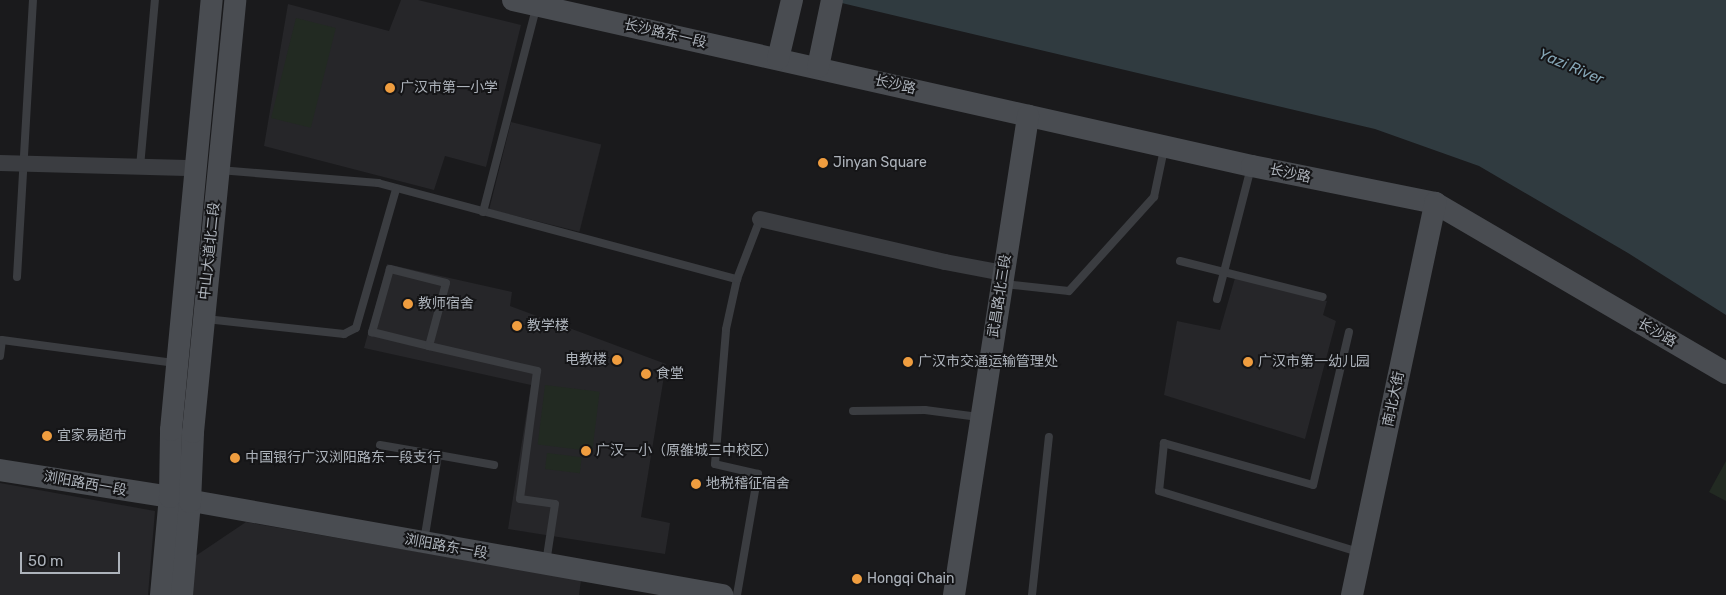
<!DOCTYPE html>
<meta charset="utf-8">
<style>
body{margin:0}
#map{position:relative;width:1726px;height:595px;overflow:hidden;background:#1a1a1c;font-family:Rubik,"Noto Sans SC",sans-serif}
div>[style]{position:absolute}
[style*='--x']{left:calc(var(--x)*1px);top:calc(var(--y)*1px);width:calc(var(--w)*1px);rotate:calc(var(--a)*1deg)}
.built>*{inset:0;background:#262629;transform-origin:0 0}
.green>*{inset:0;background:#222a22;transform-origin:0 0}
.water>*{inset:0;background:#303b40}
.lane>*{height:8px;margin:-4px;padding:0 4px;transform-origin:4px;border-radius:4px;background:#3b3d41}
.street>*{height:16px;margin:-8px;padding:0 8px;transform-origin:8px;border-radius:8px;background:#3b3d41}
.secondary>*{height:22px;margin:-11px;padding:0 11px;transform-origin:11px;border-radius:11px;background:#494c51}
.dots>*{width:14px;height:14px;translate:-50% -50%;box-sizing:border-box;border:2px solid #151517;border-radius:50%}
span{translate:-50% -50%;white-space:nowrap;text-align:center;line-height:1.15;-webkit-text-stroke:4px #151517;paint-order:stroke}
.street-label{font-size:14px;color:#adb3bb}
.poi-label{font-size:14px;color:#adb3bb}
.left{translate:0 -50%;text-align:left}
.right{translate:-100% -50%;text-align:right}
.water-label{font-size:15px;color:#85a5b5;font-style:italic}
.scale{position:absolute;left:20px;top:552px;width:100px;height:22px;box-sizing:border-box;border:2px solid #adb3bb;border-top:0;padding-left:6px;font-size:15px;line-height:18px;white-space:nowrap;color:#adb3bb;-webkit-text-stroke:4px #151517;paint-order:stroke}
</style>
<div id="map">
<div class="built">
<i style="clip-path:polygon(401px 0,418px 0,521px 25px,486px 167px,445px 156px,434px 190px,264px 146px,288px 4px,389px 31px)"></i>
<i style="left:511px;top:122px;width:93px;height:90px;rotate:14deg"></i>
<i style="clip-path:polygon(387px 264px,512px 292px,510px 306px,666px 364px,641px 517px,670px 523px,665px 554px,508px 529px,531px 385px,364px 348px)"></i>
<i style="clip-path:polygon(1235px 278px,1327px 301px,1323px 315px,1336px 321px,1305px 439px,1164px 395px,1177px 321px,1220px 330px)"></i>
<i style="clip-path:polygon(0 483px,155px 511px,148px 595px,0 595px)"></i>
<i style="clip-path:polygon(246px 522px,581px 580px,579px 595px,190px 595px,194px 557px)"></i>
</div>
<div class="green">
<i style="left:296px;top:18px;width:41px;height:103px;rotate:14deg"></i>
<i style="left:545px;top:385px;width:55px;height:60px;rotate:7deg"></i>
<i style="left:547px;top:453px;width:35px;height:16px;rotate:7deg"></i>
<i style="clip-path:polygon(1726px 461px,1726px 501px,1709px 492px)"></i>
</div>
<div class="water">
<i style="clip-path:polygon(829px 0,1726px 0,1726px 315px,1628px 253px,1479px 166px,1375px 129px)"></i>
</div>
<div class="lane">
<i style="--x:140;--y:167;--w:168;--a:-84.9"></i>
<i style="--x:219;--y:170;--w:160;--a:4.7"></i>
<i style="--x:378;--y:183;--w:372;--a:15"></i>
<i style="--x:483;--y:212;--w:211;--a:-75.4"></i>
<i style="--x:1180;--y:261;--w:147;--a:14.1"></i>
<i style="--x:17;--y:277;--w:277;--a:-86.7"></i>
<i style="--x:1004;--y:284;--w:65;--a:6.1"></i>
<i style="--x:1069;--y:291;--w:127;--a:-47.9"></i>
<i style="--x:1154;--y:197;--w:49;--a:-78.2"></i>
<i style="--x:1217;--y:299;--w:135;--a:-75.5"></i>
<i style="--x:206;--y:319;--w:139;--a:6.2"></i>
<i style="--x:344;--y:334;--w:13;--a:-27"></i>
<i style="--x:356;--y:328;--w:145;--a:-73.9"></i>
<i style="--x:1349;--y:332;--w:157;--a:103.2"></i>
<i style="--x:1313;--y:485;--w:155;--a:-164.3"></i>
<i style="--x:1164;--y:443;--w:48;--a:95.9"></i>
<i style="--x:1159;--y:491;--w:208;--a:17"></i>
<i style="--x:429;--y:346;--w:65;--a:-74.9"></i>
<i style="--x:446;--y:283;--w:58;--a:-166"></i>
<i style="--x:390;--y:269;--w:66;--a:105.9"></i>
<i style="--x:372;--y:332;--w:59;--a:13.8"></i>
<i style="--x:429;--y:346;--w:111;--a:13"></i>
<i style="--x:537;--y:371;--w:129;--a:97.6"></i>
<i style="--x:520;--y:499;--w:35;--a:8"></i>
<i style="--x:555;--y:504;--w:60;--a:98.7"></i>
<i style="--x:0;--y:356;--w:16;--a:-83"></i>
<i style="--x:2;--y:340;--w:175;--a:7.6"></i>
<i style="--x:853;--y:411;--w:72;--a:-0.8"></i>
<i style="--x:925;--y:410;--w:54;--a:7.4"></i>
<i style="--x:380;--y:445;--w:59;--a:9.8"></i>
<i style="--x:438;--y:455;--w:87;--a:99.2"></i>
<i style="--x:438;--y:455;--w:57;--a:10.1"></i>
<i style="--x:737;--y:595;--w:123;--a:-80.2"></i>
<i style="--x:758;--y:474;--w:44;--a:-166.9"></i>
<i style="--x:715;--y:464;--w:135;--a:-85.3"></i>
<i style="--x:726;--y:329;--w:51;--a:-77.6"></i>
<i style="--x:737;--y:279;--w:64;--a:-69"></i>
<i style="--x:1032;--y:595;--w:159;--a:-83.9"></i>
</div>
<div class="street">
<i style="--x:0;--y:163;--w:196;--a:1.5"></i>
<i style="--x:760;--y:219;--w:190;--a:13.1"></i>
<i style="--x:945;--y:262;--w:60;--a:10.6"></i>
</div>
<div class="secondary">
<i style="--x:513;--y:0;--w:757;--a:12.66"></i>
<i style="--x:1252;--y:166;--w:187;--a:11.4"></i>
<i style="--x:1435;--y:203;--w:337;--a:30.3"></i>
<i style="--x:778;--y:59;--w:61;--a:-76.7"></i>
<i style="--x:818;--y:67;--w:68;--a:-78.2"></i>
<i style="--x:0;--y:470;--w:172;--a:9"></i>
<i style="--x:170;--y:497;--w:561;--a:10.07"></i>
<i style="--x:161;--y:595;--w:98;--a:-84.8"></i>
<i style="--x:170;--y:497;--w:67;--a:-89.1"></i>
<i style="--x:171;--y:430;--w:432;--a:-84.6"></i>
<i style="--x:182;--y:595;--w:93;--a:-85.1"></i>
<i style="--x:190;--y:502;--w:70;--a:-87.5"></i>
<i style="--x:193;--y:432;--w:434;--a:-84.4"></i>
<i style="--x:954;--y:595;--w:485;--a:-81.2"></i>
<i style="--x:1352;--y:595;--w:401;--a:-78"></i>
</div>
<div class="dots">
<i style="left:390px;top:88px;background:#ef9d3f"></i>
<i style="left:823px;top:163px;background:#ef9d3f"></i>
<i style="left:408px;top:304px;background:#ef9d3f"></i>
<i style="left:517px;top:326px;background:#ef9d3f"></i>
<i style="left:617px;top:360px;background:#ef9d3f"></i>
<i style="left:908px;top:362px;background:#ef9d3f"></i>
<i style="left:1248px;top:362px;background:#ef9d3f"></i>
<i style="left:646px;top:374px;background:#ef9d3f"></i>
<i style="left:47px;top:436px;background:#ef9d3f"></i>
<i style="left:586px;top:451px;background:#ef9d3f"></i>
<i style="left:235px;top:458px;background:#ef9d3f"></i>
<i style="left:696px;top:484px;background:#ef9d3f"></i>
<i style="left:857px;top:579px;background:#ef9d3f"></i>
</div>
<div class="street-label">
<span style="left:665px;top:34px;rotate:13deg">长沙路东一段</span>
<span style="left:895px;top:85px;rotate:13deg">长沙路</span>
<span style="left:1290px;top:174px;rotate:12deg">长沙路</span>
<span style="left:210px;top:251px;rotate:-84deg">中山大道北二段</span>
<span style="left:1000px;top:296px;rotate:-81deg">武昌路北三段</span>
<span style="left:1657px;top:333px;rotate:30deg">长沙路</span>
<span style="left:1394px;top:399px;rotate:-78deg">南北大街</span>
<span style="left:85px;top:484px;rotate:10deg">浏阳路西一段</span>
<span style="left:446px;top:547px;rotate:10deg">浏阳路东一段</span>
</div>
<div class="poi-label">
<span class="left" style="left:400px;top:88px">广汉市第一小学</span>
<span class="left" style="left:833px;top:163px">Jinyan Square</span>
<span class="left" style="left:418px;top:304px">教师宿舍</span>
<span class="left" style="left:527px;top:326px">教学楼</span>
<span class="right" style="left:607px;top:360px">电教楼</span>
<span class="left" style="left:918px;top:362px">广汉市交通运输管理处</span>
<span class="left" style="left:1258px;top:362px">广汉市第一幼儿园</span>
<span class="left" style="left:656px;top:374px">食堂</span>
<span class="left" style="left:57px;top:436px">宜家易超市</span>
<span class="left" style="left:596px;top:451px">广汉一小（原雒城三中校区）</span>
<span class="left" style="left:245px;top:458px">中国银行广汉浏阳路东一段支行</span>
<span class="left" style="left:706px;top:484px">地税稽征宿舍</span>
<span class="left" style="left:867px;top:579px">Hongqi Chain</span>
</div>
<div class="water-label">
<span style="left:1571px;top:67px;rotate:23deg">Yazi River</span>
</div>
<div class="scale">50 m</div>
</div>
